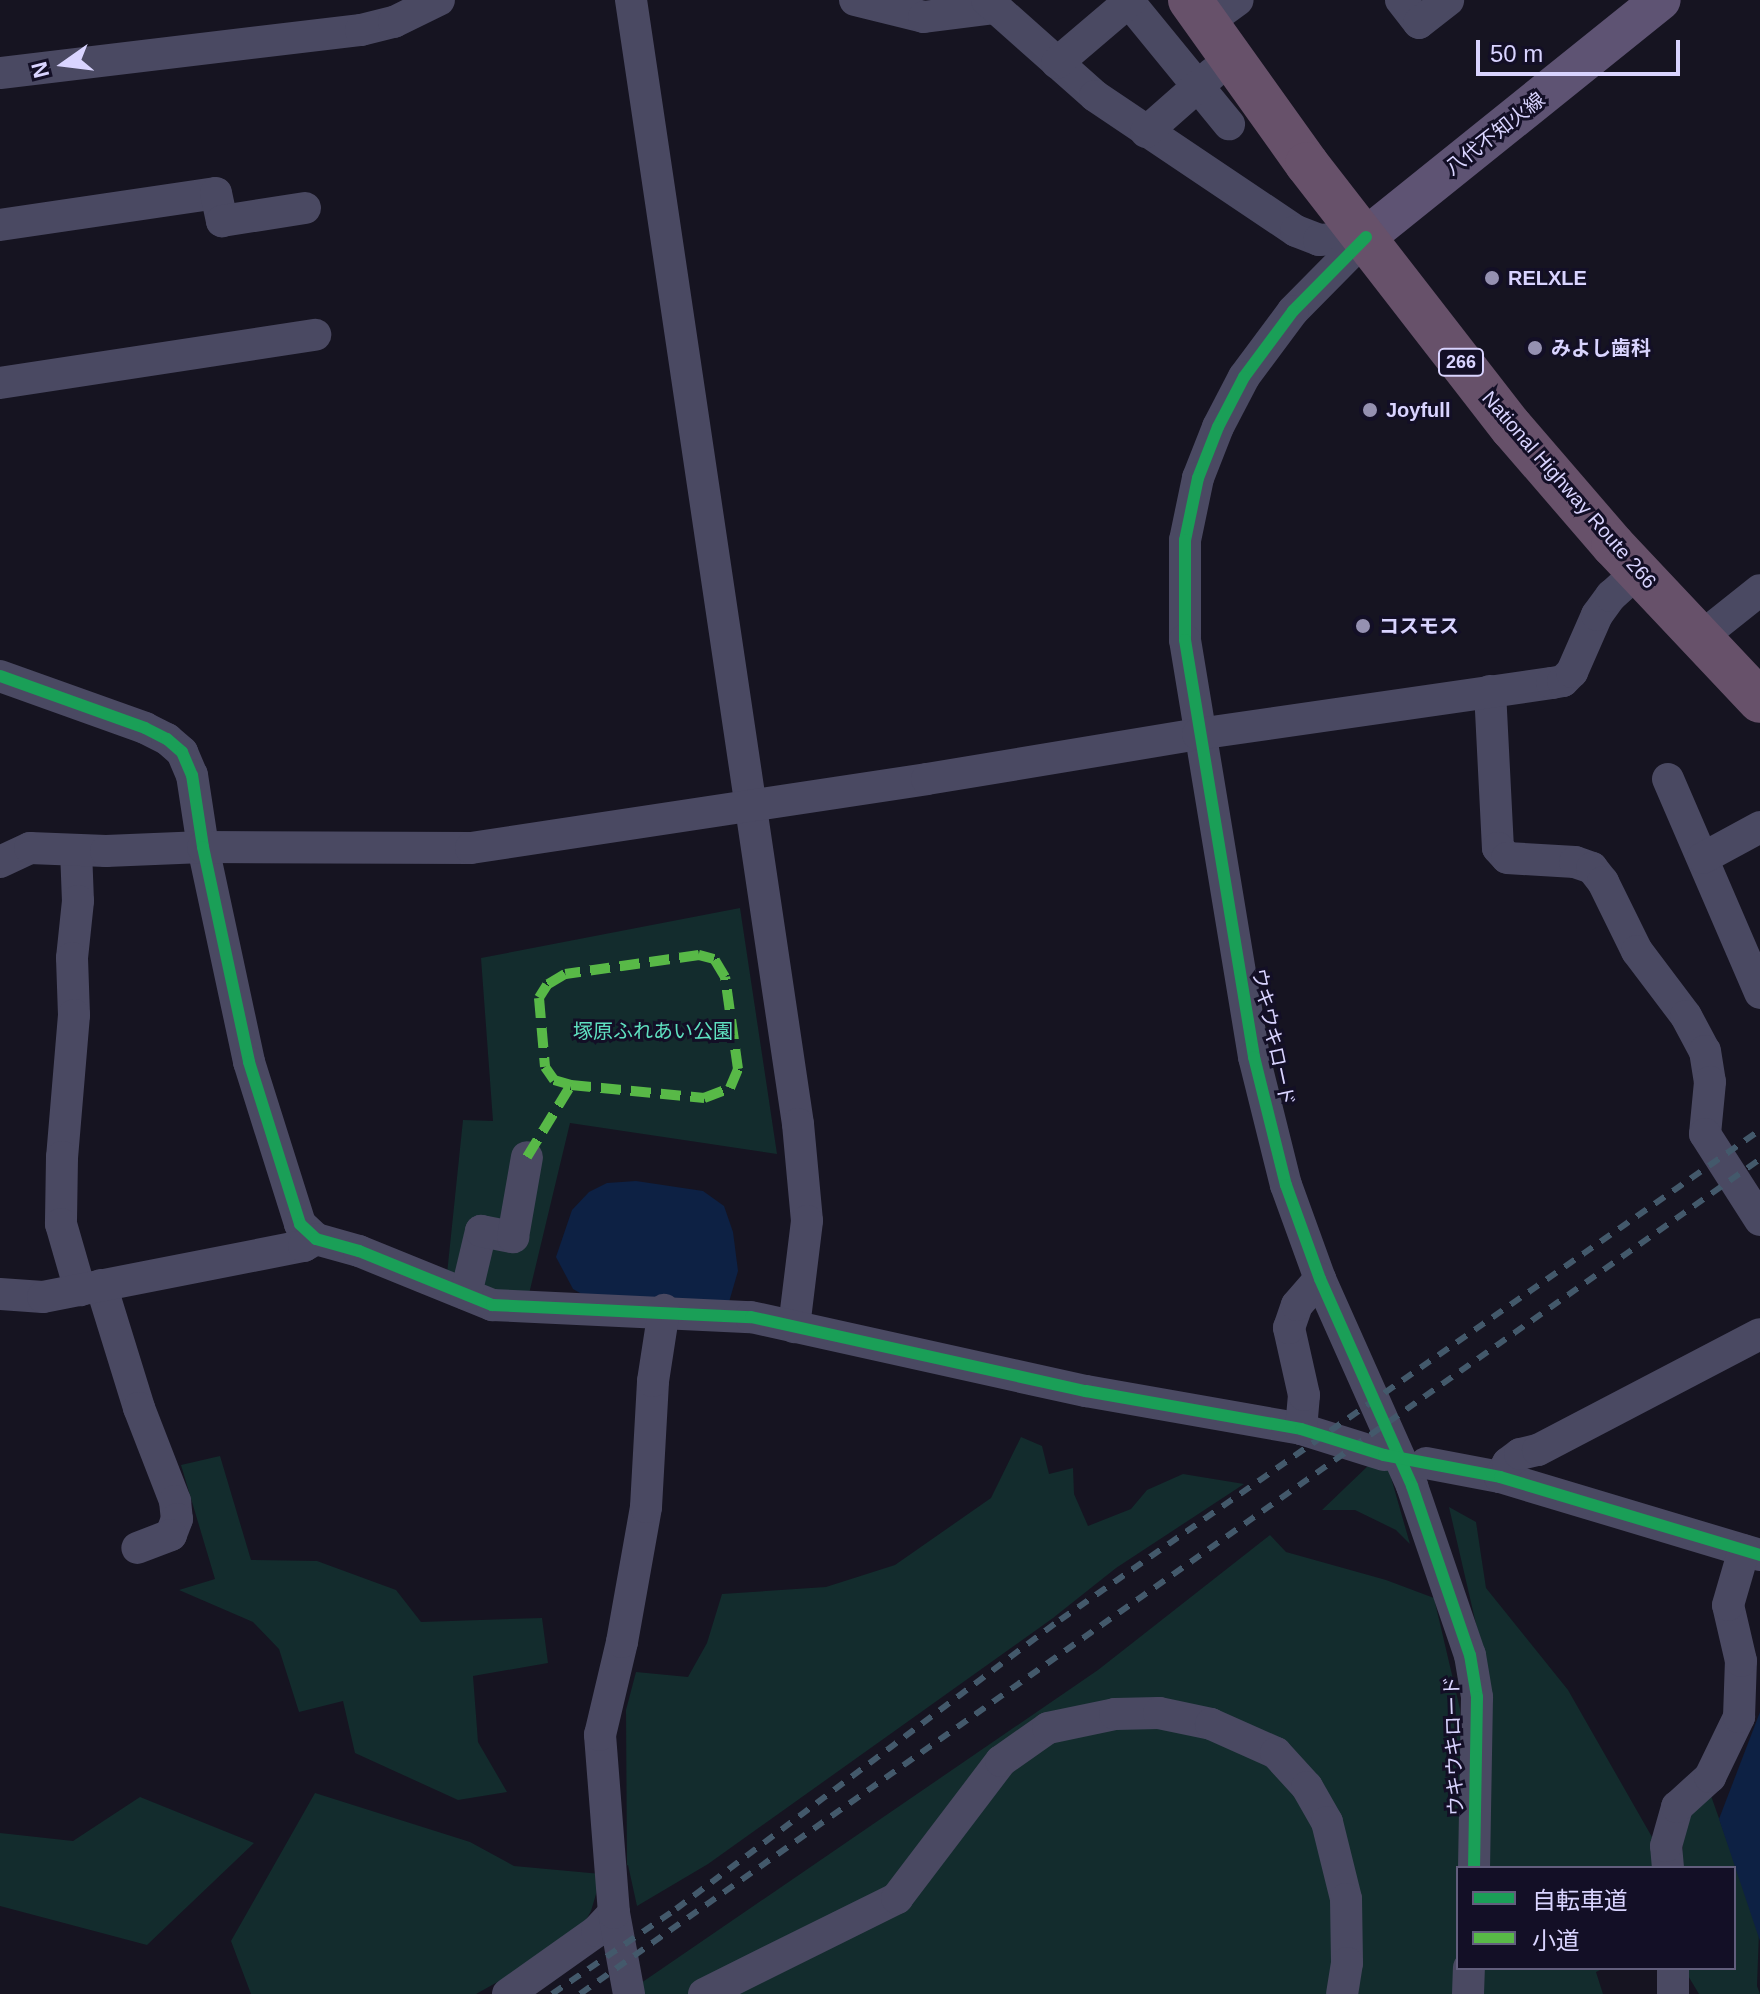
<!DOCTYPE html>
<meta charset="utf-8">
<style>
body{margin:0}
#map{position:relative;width:1760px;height:1994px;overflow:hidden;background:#161421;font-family:Helvetica,"Noto Sans JP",sans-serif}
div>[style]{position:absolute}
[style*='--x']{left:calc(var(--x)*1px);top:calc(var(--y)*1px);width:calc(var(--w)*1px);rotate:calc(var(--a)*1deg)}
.green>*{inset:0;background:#132c2d}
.water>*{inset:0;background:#0d2144}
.minor>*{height:32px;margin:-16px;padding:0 16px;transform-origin:16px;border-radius:16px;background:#4a4962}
.major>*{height:40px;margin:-20px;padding:0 20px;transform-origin:20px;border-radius:20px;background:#5e5373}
.highway>*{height:44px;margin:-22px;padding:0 22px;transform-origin:22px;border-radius:22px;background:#67516a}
.rail>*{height:6px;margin-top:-3px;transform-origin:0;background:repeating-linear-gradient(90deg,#43596b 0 12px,transparent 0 22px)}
.quiet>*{height:10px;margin-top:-5px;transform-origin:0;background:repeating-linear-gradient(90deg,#58b947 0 20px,transparent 0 30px)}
.cycleway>*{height:12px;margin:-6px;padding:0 6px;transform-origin:6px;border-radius:6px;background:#1a9f57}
.dots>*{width:22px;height:22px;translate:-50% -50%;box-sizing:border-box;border:4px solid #130f26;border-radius:50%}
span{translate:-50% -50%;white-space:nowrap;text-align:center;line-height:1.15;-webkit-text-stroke:6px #130f26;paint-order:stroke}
.shield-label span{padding:2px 6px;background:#130f26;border:2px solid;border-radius:6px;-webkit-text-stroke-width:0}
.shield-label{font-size:18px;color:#d9d4ff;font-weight:700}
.street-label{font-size:20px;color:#d9d4ff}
.poi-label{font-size:20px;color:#d9d4ff;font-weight:700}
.left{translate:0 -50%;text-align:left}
.park-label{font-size:20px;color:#5fe0c0}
.legend{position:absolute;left:1456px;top:1866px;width:280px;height:104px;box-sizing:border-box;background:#130f26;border:2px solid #625e7d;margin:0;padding:10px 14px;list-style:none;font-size:24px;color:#d9d4ff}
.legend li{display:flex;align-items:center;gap:16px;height:40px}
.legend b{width:40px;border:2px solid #625e7d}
.north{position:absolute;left:24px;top:24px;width:80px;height:80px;-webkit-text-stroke:6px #130f26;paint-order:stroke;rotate:256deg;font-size:22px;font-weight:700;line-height:32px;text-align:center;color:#d9d4ff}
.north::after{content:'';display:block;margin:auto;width:28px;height:36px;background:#d9d4ff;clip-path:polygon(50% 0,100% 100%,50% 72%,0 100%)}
.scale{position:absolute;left:1476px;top:40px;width:204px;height:36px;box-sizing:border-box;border:4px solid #d9d4ff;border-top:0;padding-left:10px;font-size:24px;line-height:28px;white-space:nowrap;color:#d9d4ff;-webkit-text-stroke:6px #130f26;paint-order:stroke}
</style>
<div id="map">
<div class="green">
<i style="clip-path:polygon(740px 908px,777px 1154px,570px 1123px,529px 1294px,505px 1293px,447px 1274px,463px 1120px,493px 1121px,481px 958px)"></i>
<i style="clip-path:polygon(1021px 1437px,1042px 1446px,1049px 1474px,1073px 1468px,1074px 1494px,1088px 1526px,1131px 1509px,1147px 1490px,1183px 1474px,1244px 1484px,1116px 1568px,1053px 1618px,708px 1864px,637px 1906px,628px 1865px,602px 1874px,591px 1911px,581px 1929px,562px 1946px,476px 1994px,251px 1994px,231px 1941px,315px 1793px,470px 1842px,514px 1866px,601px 1874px,627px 1865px,626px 1710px,636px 1672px,688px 1677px,707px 1643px,722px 1594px,826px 1587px,895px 1565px,991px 1498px)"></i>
<i style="clip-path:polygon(220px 1456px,251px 1560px,317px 1561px,396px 1590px,421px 1622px,542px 1618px,548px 1663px,473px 1676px,478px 1742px,507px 1792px,458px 1800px,355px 1753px,343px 1701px,299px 1712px,279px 1649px,253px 1622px,179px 1590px,215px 1579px,181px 1465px)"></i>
<i style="clip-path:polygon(1371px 1463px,1388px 1467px,1410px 1544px,1396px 1530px,1355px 1510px,1322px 1510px)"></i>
<i style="clip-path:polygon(1449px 1507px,1476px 1522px,1486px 1588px,1568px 1690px,1652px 1837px,1654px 1868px,1458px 1868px,1458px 1968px,1604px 1968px,1596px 1972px,1603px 1994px,625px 1994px,1098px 1670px,1270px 1535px,1286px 1552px,1386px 1580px,1434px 1598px,1460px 1709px,1466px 1804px,1491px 1689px)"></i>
<i style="clip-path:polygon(1710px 1793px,1759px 1931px,1757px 1986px,1760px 1994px,1699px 1994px,1687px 1974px,1686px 1968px,1734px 1968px,1734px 1868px,1681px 1868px,1685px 1816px)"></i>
<i style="clip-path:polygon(140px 1797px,254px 1843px,147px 1945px,0 1906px,0 1833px,73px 1841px)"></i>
</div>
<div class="water">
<i style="clip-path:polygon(636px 1181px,703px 1191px,724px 1206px,733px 1232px,738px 1271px,729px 1302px,587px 1297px,573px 1289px,556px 1257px,572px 1210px,589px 1192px,607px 1183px)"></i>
<i style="clip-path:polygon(1760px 1712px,1760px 1941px,1719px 1819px)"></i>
</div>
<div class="minor">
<i style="--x:631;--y:0;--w:1136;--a:81.55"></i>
<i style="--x:798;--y:1124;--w:97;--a:84.7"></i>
<i style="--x:807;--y:1221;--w:107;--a:97"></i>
<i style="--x:855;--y:0;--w:71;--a:13.8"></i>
<i style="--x:924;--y:17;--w:72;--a:-7.2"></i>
<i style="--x:987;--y:0;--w:144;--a:41.6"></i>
<i style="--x:1095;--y:96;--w:242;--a:33.9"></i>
<i style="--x:1296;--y:231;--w:25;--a:21"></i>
<i style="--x:1319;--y:240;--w:47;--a:-3.7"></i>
<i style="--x:1401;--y:0;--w:29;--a:52"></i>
<i style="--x:1419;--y:23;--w:37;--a:-38"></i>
<i style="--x:1129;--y:2;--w:158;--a:50.7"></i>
<i style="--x:1206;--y:23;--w:39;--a:-36"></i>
<i style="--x:1057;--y:63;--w:97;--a:-40.4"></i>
<i style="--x:0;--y:73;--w:364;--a:-6.8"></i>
<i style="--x:361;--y:30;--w:34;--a:-14"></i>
<i style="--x:394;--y:22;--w:50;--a:-26.1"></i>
<i style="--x:1146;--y:132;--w:89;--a:-41.4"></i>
<i style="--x:0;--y:225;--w:218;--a:-8.4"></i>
<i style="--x:216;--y:193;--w:29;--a:78"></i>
<i style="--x:222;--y:221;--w:84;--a:-8.9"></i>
<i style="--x:1366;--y:237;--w:104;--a:134.6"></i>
<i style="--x:1293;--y:311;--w:82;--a:126.6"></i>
<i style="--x:1244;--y:377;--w:56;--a:117.5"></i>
<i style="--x:1218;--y:427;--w:55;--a:111.4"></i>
<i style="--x:1198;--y:478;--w:63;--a:101.8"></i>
<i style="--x:1185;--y:540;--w:100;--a:90"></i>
<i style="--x:1185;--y:640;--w:423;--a:80.6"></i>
<i style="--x:1254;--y:1057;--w:132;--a:76"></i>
<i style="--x:1286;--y:1185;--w:100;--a:70.1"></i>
<i style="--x:1320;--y:1279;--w:227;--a:66"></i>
<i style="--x:1412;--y:1486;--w:179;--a:71.1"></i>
<i style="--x:1470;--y:1655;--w:43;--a:80.5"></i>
<i style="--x:1477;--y:1697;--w:171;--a:91"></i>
<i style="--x:0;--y:383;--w:319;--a:-8.7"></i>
<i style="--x:1701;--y:637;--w:75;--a:-38.5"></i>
<i style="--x:0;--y:676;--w:154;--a:19.7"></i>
<i style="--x:145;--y:728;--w:25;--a:27"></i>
<i style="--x:167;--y:739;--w:20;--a:41"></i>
<i style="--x:182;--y:752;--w:25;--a:67"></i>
<i style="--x:192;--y:775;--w:73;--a:81.3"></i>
<i style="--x:203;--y:847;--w:220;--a:77.9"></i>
<i style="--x:249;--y:1062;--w:170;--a:72.5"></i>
<i style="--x:300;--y:1224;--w:22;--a:43"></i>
<i style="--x:316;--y:1239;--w:45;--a:15.6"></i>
<i style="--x:359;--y:1251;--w:144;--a:22.1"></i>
<i style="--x:492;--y:1305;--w:259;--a:2.7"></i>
<i style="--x:751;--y:1317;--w:343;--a:12.5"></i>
<i style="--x:1086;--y:1391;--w:218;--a:10"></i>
<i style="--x:1301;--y:1429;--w:87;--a:17.4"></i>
<i style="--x:1490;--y:691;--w:157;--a:87.1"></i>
<i style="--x:1498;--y:848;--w:13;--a:48"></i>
<i style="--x:1507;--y:858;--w:68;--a:3.4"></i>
<i style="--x:1575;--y:862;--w:18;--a:19"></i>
<i style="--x:1592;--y:868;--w:18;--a:52"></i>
<i style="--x:1603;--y:882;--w:77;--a:63.8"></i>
<i style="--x:1637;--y:951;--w:81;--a:53"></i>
<i style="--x:1686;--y:1016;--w:40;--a:62"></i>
<i style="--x:1705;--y:1051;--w:31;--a:81"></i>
<i style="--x:1710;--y:1082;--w:52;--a:95.5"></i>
<i style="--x:1705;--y:1134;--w:102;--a:57.4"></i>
<i style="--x:1668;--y:779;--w:233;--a:66.7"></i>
<i style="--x:76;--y:850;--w:51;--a:87.8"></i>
<i style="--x:78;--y:901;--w:57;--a:96"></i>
<i style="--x:72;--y:958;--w:57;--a:88"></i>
<i style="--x:74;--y:1015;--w:143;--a:94.8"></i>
<i style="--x:62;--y:1157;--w:67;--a:90.9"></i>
<i style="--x:61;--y:1224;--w:69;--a:73.9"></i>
<i style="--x:1703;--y:858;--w:65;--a:-28.5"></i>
<i style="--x:0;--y:862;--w:33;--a:-25"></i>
<i style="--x:30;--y:848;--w:76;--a:2.3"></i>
<i style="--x:106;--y:851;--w:97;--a:-2.4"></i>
<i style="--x:203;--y:847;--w:268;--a:0.2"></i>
<i style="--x:471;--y:848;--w:461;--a:-8.6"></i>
<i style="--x:927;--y:779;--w:275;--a:-9.4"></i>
<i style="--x:1198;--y:734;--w:358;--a:-8.2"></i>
<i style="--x:1552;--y:683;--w:11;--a:-10"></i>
<i style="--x:1563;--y:681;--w:13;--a:-45"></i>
<i style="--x:1572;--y:672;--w:62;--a:-66.3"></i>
<i style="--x:1597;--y:615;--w:24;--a:-54"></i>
<i style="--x:1611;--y:596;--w:36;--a:-42"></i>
<i style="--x:101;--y:1285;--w:129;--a:72.8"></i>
<i style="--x:139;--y:1408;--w:100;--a:68.8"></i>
<i style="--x:175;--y:1501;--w:18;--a:84"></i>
<i style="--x:177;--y:1519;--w:17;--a:111"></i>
<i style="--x:171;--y:1535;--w:36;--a:159"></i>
<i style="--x:0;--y:1294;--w:43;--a:4"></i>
<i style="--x:43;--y:1297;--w:266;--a:-11.1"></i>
<i style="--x:304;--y:1246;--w:14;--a:-30"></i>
<i style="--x:466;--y:1294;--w:65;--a:-76.6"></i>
<i style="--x:481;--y:1231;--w:33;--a:11"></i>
<i style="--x:513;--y:1237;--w:81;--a:-80.1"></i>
<i style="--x:1301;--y:1429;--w:34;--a:-85"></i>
<i style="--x:1304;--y:1395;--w:69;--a:-102.6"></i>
<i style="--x:1289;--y:1328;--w:24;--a:-71"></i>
<i style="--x:1297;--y:1305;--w:35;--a:-49"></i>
<i style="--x:1426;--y:1463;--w:75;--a:10.7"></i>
<i style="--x:1500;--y:1477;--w:271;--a:16.7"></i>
<i style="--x:1500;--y:1477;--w:16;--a:-60"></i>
<i style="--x:1508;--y:1463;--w:15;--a:-37"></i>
<i style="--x:1520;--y:1454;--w:18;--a:-13"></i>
<i style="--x:1538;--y:1450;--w:250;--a:-27.6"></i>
<i style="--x:1668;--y:1868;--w:22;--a:-95"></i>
<i style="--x:1666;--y:1846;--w:41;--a:-74.2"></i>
<i style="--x:1677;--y:1807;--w:45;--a:-42.3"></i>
<i style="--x:1710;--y:1777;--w:67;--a:-64.2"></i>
<i style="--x:1739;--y:1717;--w:56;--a:-88"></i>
<i style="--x:1741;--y:1661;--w:57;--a:-103.1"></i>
<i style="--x:1728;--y:1605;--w:57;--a:-73.8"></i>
<i style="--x:1673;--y:1968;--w:26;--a:90"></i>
<i style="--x:508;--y:1994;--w:109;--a:-35.3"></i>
<i style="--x:597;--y:1931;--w:25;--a:-47"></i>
<i style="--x:629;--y:1994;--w:82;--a:-100.5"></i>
<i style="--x:614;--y:1913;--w:179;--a:-94.5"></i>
<i style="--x:600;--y:1735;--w:96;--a:-76.7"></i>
<i style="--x:622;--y:1642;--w:137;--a:-79.9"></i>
<i style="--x:646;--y:1507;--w:126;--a:-86.8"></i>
<i style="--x:653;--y:1381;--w:72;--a:-81.2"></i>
<i style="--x:704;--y:1994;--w:216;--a:-26.4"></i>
<i style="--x:897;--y:1898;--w:172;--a:-52.8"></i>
<i style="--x:1001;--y:1761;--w:57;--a:-35.1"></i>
<i style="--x:1048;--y:1728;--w:68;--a:-11.8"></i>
<i style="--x:1115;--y:1714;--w:44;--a:-1.3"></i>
<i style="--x:1159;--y:1713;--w:53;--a:11.9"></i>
<i style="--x:1211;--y:1724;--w:71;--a:24"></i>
<i style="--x:1276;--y:1753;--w:46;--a:47.6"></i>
<i style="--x:1307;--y:1787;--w:40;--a:60.3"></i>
<i style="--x:1327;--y:1822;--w:79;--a:76.1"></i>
<i style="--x:1346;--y:1899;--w:64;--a:89.1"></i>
<i style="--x:1347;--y:1963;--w:31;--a:99"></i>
<i style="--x:1468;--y:1994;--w:26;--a:-88"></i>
</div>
<div class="major">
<i style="--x:1366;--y:237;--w:378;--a:-38.8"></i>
</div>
<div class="highway">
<i style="--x:1190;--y:0;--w:201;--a:54.5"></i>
<i style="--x:1307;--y:164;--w:334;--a:52.2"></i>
<i style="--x:1512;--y:428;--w:155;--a:49.2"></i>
<i style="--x:1613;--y:545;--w:214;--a:46.7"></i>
</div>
<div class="rail">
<i style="--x:552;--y:1994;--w:150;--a:-34.4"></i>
<i style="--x:676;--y:1909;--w:481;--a:-37"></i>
<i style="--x:1060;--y:1620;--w:854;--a:-34.99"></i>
<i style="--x:580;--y:1994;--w:1446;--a:-35.28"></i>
</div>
<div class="quiet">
<i style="--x:527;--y:1157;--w:84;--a:-58.6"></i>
<i style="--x:571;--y:1085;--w:134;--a:5.6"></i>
<i style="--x:704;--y:1098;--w:28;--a:-21"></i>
<i style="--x:730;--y:1088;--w:21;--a:-67"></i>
<i style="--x:738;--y:1069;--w:93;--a:-98"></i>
<i style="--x:725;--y:977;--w:21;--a:-121"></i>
<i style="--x:714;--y:959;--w:16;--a:-165"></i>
<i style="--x:699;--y:955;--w:135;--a:171.9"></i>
<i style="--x:565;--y:974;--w:21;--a:149"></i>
<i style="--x:547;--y:985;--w:15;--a:122"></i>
<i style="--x:539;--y:998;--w:69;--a:85"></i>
<i style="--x:545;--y:1067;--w:16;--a:55"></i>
<i style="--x:554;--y:1080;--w:18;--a:16"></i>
</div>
<div class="cycleway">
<i style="--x:1366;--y:237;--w:104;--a:134.6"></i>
<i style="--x:1293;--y:311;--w:82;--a:126.6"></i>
<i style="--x:1244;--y:377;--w:56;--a:117.5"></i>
<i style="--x:1218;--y:427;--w:55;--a:111.4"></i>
<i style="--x:1198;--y:478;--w:63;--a:101.8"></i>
<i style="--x:1185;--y:540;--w:100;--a:90"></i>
<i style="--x:1185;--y:640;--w:423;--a:80.6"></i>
<i style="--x:1254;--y:1057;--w:132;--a:76"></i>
<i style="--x:1286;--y:1185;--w:100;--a:70.1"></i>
<i style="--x:1320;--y:1279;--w:227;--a:66"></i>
<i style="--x:1412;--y:1486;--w:179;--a:71.1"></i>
<i style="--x:1470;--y:1655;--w:43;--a:80.5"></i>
<i style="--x:1477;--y:1697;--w:171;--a:91"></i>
<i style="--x:0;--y:676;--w:154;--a:19.7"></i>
<i style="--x:145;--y:728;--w:25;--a:27"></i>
<i style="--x:167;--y:739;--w:20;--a:41"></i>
<i style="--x:182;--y:752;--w:25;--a:67"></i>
<i style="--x:192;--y:775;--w:73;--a:81.3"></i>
<i style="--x:203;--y:847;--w:220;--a:77.9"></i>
<i style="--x:249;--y:1062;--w:170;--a:72.5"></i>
<i style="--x:300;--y:1224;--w:22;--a:43"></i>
<i style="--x:316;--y:1239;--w:45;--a:15.6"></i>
<i style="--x:359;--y:1251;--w:144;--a:22.1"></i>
<i style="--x:492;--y:1305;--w:259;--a:2.7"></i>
<i style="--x:751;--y:1317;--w:343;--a:12.5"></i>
<i style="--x:1086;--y:1391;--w:218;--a:10"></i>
<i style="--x:1301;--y:1429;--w:87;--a:17.4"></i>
<i style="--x:1384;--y:1455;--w:118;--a:10.7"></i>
<i style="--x:1500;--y:1477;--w:271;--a:16.7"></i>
</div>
<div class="dots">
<i style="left:1492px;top:278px;background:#9591b1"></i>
<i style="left:1535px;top:348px;background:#9591b1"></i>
<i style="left:1370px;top:410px;background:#9591b1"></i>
<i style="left:1363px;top:626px;background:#9591b1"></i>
</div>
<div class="shield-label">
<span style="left:1461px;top:362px">266</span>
</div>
<div class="street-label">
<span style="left:1495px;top:134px;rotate:-38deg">八代不知火線</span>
<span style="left:1569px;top:490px;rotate:49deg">National Highway Route 266</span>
<span style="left:1273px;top:1037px;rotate:78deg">ウキウキロード</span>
<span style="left:1454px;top:1746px;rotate:-92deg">ウキウキロード</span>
</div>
<div class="poi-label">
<span class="left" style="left:1508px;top:278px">RELXLE</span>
<span class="left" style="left:1551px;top:348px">みよし歯科</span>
<span class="left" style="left:1386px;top:410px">Joyfull</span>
<span class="left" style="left:1379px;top:626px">コスモス</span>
</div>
<div class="park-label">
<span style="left:653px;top:1031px">塚原ふれあい公園</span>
</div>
<ul class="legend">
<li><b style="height:10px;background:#1a9f57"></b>自転車道</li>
<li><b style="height:10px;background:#58b947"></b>小道</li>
</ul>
<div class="north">N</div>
<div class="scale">50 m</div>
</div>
